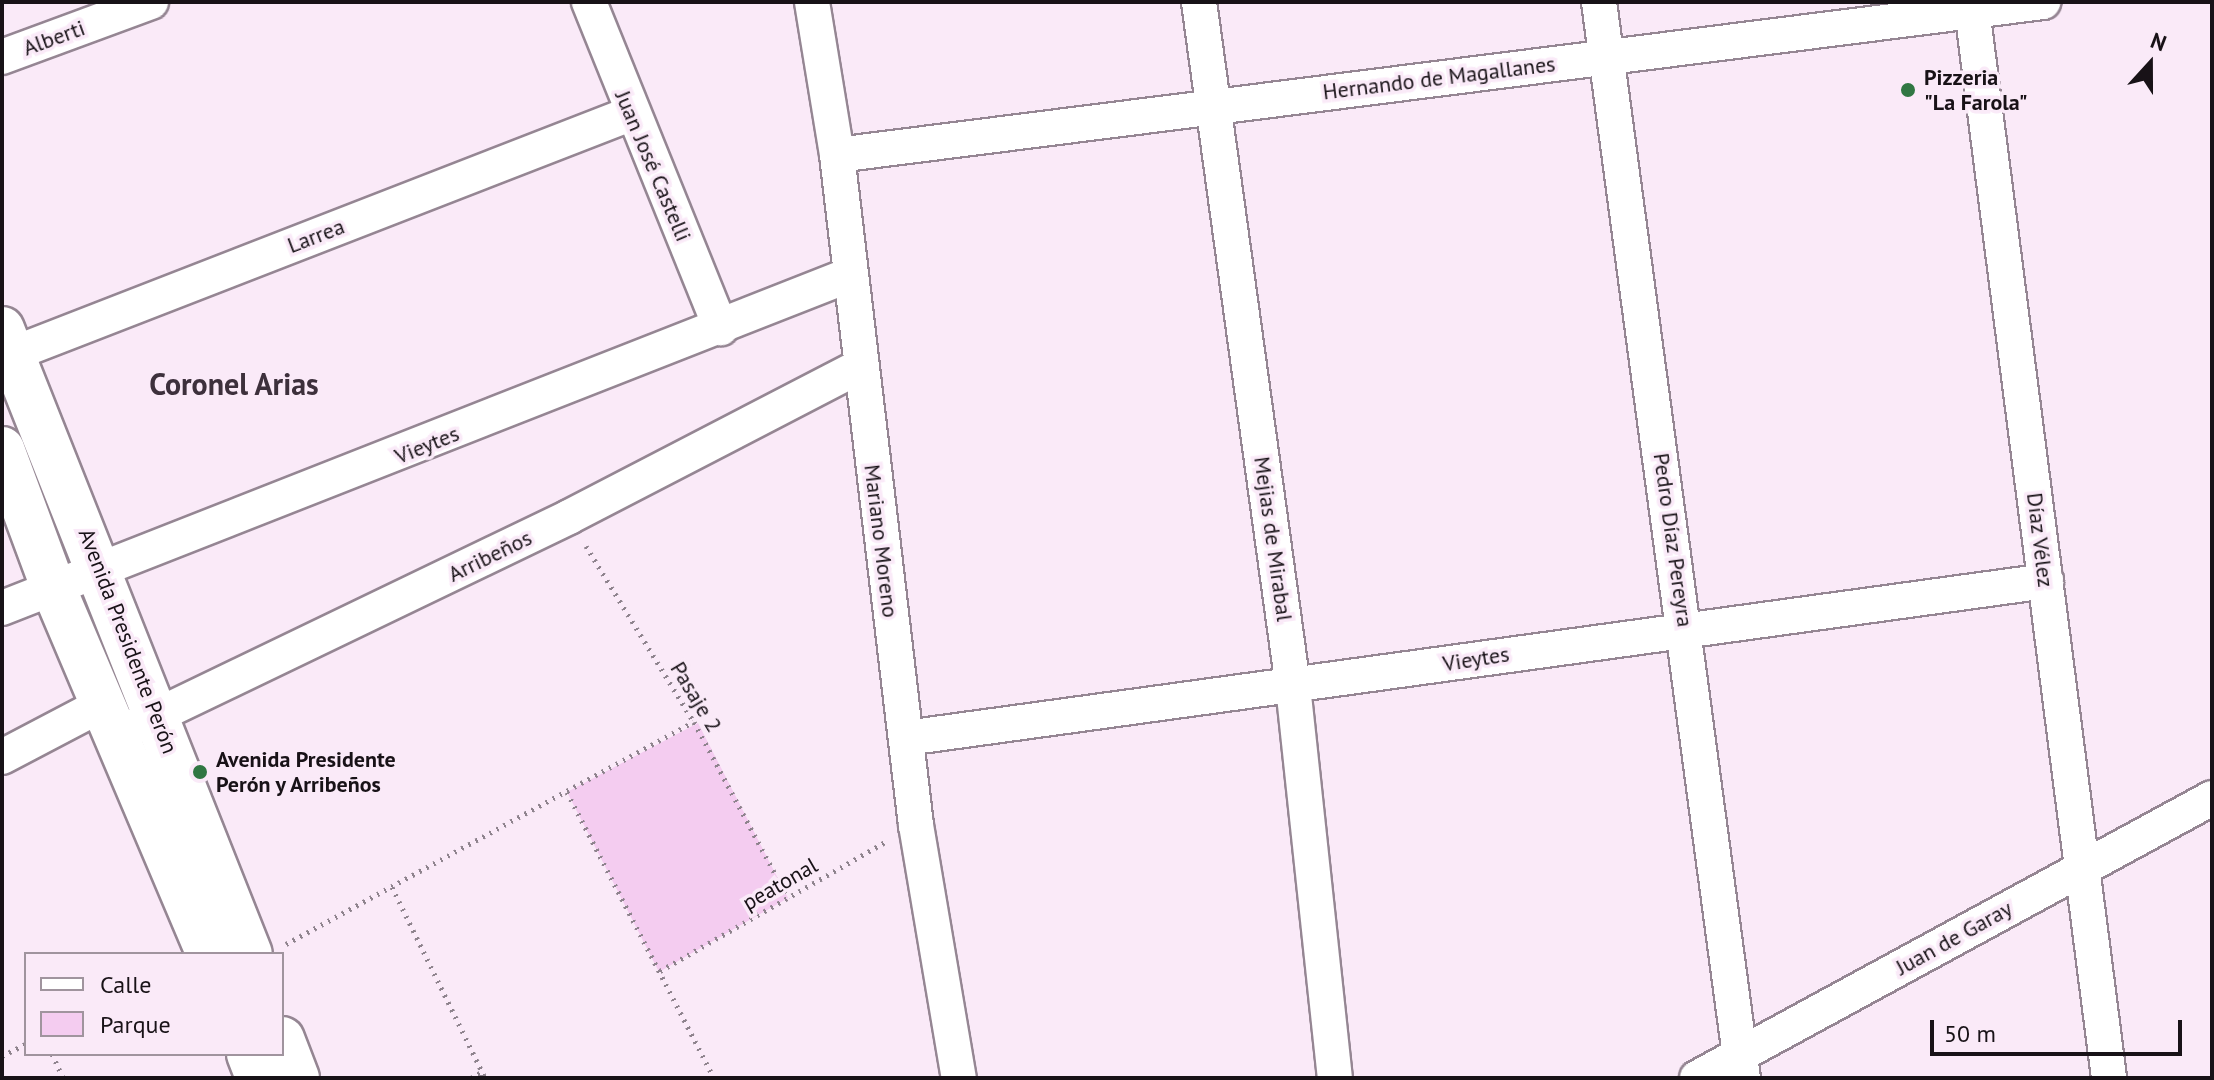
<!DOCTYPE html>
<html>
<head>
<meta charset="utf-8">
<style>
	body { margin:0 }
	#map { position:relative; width:2214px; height:1080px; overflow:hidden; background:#faeaf8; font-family:"PT Sans",sans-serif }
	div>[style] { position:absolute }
	.green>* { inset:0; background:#f4ccf0 }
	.path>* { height:5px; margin-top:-2.5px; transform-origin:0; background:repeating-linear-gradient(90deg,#8e838d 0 2px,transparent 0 8px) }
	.roads { filter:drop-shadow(2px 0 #958693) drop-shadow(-2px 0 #958693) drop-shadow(0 2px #958693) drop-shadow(0 -2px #958693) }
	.street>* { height:34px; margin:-17px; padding:0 17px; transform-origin:17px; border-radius:17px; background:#fff }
	.secondary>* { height:44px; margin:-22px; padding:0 22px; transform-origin:22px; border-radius:22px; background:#fff }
	.dots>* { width:22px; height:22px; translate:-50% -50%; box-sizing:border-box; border:4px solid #faeaf8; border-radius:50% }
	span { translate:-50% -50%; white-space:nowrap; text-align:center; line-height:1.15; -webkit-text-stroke:7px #faeaf8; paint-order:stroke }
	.street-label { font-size:22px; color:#181217 }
	.poi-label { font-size:22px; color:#181217; font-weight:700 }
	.left { translate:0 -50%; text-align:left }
	.district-label { font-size:30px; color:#3d303c; font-weight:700 }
	.frame { position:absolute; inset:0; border:4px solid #181217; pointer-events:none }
	.legend { position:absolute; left:24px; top:952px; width:260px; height:104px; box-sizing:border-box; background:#faeaf8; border:2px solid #a0949e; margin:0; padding:10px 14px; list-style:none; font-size:24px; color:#181217 }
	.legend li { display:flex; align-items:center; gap:16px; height:40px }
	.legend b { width:40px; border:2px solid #a0949e }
	.north { position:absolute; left:2110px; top:24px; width:80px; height:80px; -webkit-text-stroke:6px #faeaf8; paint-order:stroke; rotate:21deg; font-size:22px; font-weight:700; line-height:32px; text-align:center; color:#181217 }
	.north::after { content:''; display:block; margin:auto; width:28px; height:36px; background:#181217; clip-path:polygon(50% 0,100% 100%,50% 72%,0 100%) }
	.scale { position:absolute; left:1930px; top:1020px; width:252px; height:36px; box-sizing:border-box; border:4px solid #181217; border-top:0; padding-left:10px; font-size:24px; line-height:28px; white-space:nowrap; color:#181217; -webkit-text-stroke:6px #faeaf8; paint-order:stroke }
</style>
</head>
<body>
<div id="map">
	<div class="green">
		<i style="clip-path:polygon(698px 723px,788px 898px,659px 972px,567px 792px)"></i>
	</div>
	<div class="path">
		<i style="left:586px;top:546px;width:206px;rotate:58.5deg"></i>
		<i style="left:694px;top:722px;width:200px;rotate:61.9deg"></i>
		<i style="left:567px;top:792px;width:322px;rotate:62.8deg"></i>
		<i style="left:392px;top:887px;width:212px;rotate:64deg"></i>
		<i style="left:286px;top:944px;width:464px;rotate:-28.6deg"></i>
		<i style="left:660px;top:971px;width:262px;rotate:-29.8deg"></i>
		<i style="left:52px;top:1054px;width:26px;rotate:65deg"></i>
		<i style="left:2px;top:1056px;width:27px;rotate:-27deg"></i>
		<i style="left:471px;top:1078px;width:13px;rotate:-29deg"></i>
	</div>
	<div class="roads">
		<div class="street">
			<i style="left:589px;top:2px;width:352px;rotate:68deg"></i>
			<i style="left:812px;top:2px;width:155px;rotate:80.7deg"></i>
			<i style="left:837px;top:155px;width:675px;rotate:83.28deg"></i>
			<i style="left:916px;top:825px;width:257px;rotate:80.4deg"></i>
			<i style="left:1199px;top:2px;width:690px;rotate:82.18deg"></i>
			<i style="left:1293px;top:686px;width:394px;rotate:83.9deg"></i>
			<i style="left:1599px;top:2px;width:1086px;rotate:82.38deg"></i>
			<i style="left:1971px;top:2px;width:1085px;rotate:82.69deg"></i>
			<i style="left:2px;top:57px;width:159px;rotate:-20.3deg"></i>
			<i style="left:837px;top:155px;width:1216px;rotate:-7.23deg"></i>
			<i style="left:2px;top:358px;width:674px;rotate:-21.23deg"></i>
			<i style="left:2px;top:608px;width:910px;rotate:-21.46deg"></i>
			<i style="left:135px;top:726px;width:482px;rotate:-25.7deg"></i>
			<i style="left:569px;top:517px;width:326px;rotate:-27.4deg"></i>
			<i style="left:906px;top:738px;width:1151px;rotate:-7.84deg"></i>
			<i style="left:2px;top:757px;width:114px;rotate:-27.7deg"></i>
			<i style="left:1697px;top:1078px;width:586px;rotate:-28.53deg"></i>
		</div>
		<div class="secondary">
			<i style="left:2px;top:329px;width:672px;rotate:68.36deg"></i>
			<i style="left:2px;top:449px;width:147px;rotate:69.7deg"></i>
			<i style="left:53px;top:587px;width:399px;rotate:67deg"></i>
			<i style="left:282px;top:1039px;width:42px;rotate:69deg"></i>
			<i style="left:249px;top:1054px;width:26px;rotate:69deg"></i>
		</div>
	</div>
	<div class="dots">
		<i style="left:1908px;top:90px;background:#307743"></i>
		<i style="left:200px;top:772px;background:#307743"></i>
	</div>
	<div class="street-label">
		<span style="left:54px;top:38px;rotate:-20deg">Alberti</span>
		<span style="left:1439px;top:78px;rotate:-7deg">Hernando de Magallanes</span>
		<span style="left:653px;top:166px;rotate:67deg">Juan José Castelli</span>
		<span style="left:316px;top:236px;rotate:-21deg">Larrea</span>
		<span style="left:427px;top:445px;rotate:-22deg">Vieytes</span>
		<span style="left:1273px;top:539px;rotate:82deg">Mejias de Mirabal</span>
		<span style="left:1673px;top:540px;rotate:82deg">Pedro Díaz Pereyra</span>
		<span style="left:2040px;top:540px;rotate:83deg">Díaz Vélez</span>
		<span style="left:881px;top:541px;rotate:83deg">Mariano Moreno</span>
		<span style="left:490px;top:556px;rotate:-26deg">Arribeños</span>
		<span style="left:128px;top:641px;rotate:69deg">Avenida Presidente Perón</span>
		<span style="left:1476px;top:659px;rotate:-9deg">Vieytes</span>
		<span style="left:696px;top:697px;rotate:59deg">Pasaje 2</span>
		<span style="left:780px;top:884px;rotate:-30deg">peatonal</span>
		<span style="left:1954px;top:938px;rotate:-29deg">Juan de Garay</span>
	</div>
	<div class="poi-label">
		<span class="left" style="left:1924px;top:90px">Pizzeria<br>"La Farola"</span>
		<span class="left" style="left:216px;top:772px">Avenida Presidente<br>Perón y Arribeños</span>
	</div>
	<div class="district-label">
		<span style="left:234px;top:384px">Coronel Arias</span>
	</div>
	<div class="frame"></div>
	<ul class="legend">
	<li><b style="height:10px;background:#fff"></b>Calle</li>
	<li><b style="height:22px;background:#f4ccf0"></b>Parque</li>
	</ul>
	<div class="north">N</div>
	<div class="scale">50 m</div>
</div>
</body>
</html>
